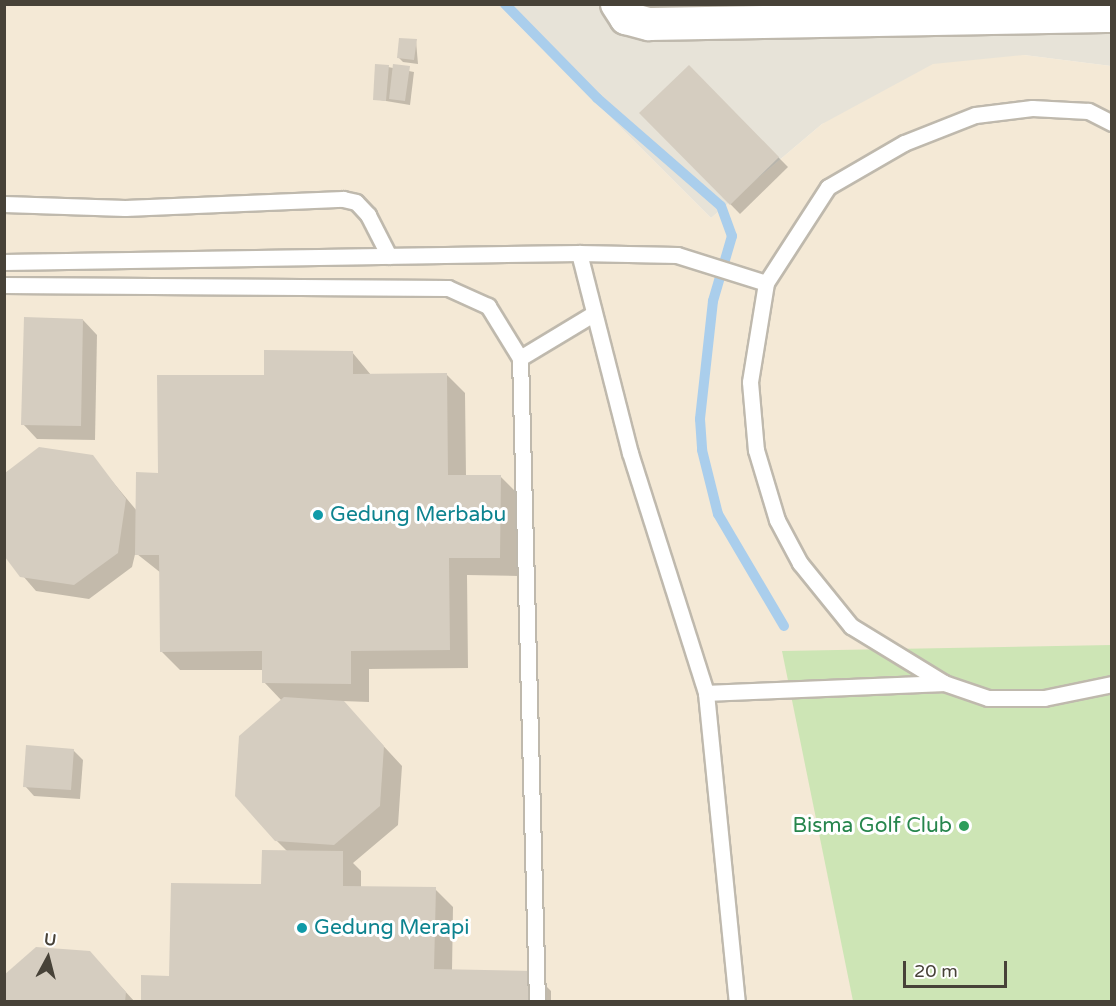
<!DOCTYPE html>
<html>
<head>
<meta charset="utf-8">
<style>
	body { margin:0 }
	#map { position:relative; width:1116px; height:1006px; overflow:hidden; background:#f4f1ea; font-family:"Varela Round",sans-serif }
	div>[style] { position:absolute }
	.residential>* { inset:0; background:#e7e3d8 }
	.commercial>* { inset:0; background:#f4e9d6 }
	.green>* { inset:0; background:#cde5b5 }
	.shadow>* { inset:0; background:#0003 }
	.stream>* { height:10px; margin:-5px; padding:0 5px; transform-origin:5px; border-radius:5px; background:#aaceec }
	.building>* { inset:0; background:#d5cdc0 }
	.roads { filter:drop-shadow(2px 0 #bfb9ad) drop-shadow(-2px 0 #bfb9ad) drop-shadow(0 2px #bfb9ad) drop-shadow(0 -2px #bfb9ad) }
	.service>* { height:15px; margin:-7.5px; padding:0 7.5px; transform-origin:7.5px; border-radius:7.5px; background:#fff }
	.minor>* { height:32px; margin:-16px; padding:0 16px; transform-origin:16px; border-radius:16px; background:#fff }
	.dots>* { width:16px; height:16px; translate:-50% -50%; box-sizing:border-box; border:3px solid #fff; border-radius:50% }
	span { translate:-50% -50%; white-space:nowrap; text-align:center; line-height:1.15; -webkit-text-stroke:6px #fff; paint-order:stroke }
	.culture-label { font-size:21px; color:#0d838f }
	.left { translate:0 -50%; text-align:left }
	.leisure-label { font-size:21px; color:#27864d }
	.right { translate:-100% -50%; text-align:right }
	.frame { position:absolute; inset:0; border:6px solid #474238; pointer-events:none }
	.north { position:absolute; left:18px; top:928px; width:60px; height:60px; -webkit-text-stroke:4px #fff; paint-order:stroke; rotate:7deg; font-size:16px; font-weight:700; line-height:24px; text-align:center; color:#474238 }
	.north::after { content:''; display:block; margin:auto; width:21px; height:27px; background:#474238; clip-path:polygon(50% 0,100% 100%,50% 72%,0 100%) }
	.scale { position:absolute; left:903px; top:961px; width:104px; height:27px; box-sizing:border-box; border:3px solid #474238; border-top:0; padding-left:8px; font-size:18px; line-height:21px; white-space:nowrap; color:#474238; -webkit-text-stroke:4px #fff; paint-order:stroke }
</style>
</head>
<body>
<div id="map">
	<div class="residential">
		<i style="clip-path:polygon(498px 5px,1111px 5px,1111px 66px,1024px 55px,822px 124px,711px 218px)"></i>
	</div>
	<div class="commercial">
		<i style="clip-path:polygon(5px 5px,498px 5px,711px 218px,822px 124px,933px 64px,1024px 55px,1111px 66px,1111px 1001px,5px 1002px)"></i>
	</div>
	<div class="green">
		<i style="clip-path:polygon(1111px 645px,1111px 1001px,853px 1001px,782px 651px)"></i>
	</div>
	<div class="shadow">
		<i style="clip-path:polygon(416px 41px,418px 64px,403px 62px,398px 57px)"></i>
		<i style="clip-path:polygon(388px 67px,414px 72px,410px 105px,374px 99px)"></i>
		<i style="clip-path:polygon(689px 67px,788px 167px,740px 214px,641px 113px)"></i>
		<i style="clip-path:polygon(83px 320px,97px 335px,95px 440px,37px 439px,23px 424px)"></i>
		<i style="clip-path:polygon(352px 352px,371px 375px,447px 375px,465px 393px,466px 476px,500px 476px,519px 495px,518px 576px,467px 575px,468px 668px,369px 669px,369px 702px,342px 701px,402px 766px,398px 825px,353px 863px,361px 871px,361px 888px,435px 889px,453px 907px,452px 971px,533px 973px,551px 991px,551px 1002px,142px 1002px,262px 886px,288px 852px,276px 840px,282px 701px,264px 682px,264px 670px,180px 670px,162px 652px,161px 573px,137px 554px,137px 546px,132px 567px,89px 599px,36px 591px,4px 554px,4px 474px,40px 449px,92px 457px,137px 511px,160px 474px,265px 376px)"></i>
		<i style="clip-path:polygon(73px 750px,83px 760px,80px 799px,34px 796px,25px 786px)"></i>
		<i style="clip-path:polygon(89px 952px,135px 1002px,4px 1002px)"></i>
	</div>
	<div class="stream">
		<i style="left:505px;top:4px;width:132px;rotate:45.6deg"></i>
		<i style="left:597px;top:98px;width:164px;rotate:41.1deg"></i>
		<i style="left:721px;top:206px;width:32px;rotate:70deg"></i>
		<i style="left:732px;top:236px;width:68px;rotate:106.3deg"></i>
		<i style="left:713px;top:301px;width:119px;rotate:96.3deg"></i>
		<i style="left:700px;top:419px;width:31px;rotate:86deg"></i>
		<i style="left:702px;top:450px;width:66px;rotate:76deg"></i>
		<i style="left:718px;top:514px;width:130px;rotate:59.5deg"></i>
	</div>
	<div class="building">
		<i style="clip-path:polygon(399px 38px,417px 39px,414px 60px,397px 58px)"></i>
		<i style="clip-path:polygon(375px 64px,389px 65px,386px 101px,373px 100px)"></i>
		<i style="clip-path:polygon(393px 64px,410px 66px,405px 101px,389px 99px)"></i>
		<i style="clip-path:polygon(689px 65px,779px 157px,730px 205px,639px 113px)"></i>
		<i style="clip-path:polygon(24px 317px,83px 319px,81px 426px,21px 425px)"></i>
		<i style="clip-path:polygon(264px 350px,353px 351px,353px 374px,447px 373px,448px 475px,501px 475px,500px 558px,449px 558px,450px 650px,351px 651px,351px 684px,262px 683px,262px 651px,160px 652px,159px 555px,135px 555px,136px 472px,158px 473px,157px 375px,264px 375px)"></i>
		<i style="clip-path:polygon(39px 447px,93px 455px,126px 499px,118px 553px,74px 585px,20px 577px,5px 557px,5px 473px)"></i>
		<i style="clip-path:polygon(284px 697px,344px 701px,384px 746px,380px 806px,334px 845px,275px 841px,235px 796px,239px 736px)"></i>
		<i style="clip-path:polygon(26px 745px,74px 749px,71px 790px,23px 787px)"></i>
		<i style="clip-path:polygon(262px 850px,343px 851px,343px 886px,436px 887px,434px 969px,533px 971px,533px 1002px,141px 1002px,141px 975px,169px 976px,171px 883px,261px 884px)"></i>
		<i style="clip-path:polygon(36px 947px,90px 951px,126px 992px,125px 1002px,4px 1002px,4px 975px)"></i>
	</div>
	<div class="roads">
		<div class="service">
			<i style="left:1112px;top:123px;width:27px;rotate:-153deg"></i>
			<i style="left:1088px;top:111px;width:56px;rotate:-176.9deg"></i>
			<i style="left:1032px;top:108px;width:57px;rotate:173deg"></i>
			<i style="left:975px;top:115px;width:76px;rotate:158.5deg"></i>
			<i style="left:904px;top:143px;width:88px;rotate:149.9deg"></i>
			<i style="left:828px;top:187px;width:114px;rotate:122.9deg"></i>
			<i style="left:766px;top:283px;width:100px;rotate:99.2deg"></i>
			<i style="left:750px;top:382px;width:68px;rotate:85deg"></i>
			<i style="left:756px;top:450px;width:73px;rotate:73.3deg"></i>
			<i style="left:777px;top:520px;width:49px;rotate:61.9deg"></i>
			<i style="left:800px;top:563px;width:81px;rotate:51deg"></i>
			<i style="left:851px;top:626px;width:109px;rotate:31.5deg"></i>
			<i style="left:944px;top:683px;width:46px;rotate:18.8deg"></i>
			<i style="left:988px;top:698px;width:56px"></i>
			<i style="left:1044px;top:698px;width:69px;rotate:-11.6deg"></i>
			<i style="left:4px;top:204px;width:121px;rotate:1.9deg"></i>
			<i style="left:125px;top:208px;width:218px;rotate:-2.4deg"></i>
			<i style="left:343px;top:199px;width:13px;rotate:13deg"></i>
			<i style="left:356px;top:202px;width:18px;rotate:47deg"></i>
			<i style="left:368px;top:215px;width:46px;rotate:62.9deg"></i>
			<i style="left:579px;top:253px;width:98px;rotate:1.2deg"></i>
			<i style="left:677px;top:255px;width:93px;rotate:17.5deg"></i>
			<i style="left:4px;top:262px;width:575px;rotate:-0.9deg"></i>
			<i style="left:579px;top:253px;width:206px;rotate:75.7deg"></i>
			<i style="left:630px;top:453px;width:252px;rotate:72.4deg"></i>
			<i style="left:706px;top:693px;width:311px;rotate:84.3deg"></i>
			<i style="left:4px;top:285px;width:444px;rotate:0.4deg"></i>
			<i style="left:448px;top:288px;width:44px;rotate:24.2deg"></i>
			<i style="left:488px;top:306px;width:61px;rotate:58.4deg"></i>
			<i style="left:706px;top:693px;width:238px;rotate:-2.4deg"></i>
			<i style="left:537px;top:1002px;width:644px;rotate:-91.51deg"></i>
			<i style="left:520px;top:358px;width:85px;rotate:-31.1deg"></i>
		</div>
		<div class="minor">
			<i style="left:617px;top:4px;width:17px;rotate:57deg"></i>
			<i style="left:626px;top:18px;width:24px;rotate:15deg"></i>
			<i style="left:649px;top:24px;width:463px;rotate:-1deg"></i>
		</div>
	</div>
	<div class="dots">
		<i style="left:318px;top:515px;background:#0f9aa8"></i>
		<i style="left:964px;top:826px;background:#2e9e5b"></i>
		<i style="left:302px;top:928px;background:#0f9aa8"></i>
	</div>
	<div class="culture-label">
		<span class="left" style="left:330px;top:515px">Gedung Merbabu</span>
		<span class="left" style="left:314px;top:928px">Gedung Merapi</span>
	</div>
	<div class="leisure-label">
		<span class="right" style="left:952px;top:826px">Bisma Golf Club</span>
	</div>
	<div class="frame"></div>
	<div class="north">U</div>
	<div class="scale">20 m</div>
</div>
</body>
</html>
